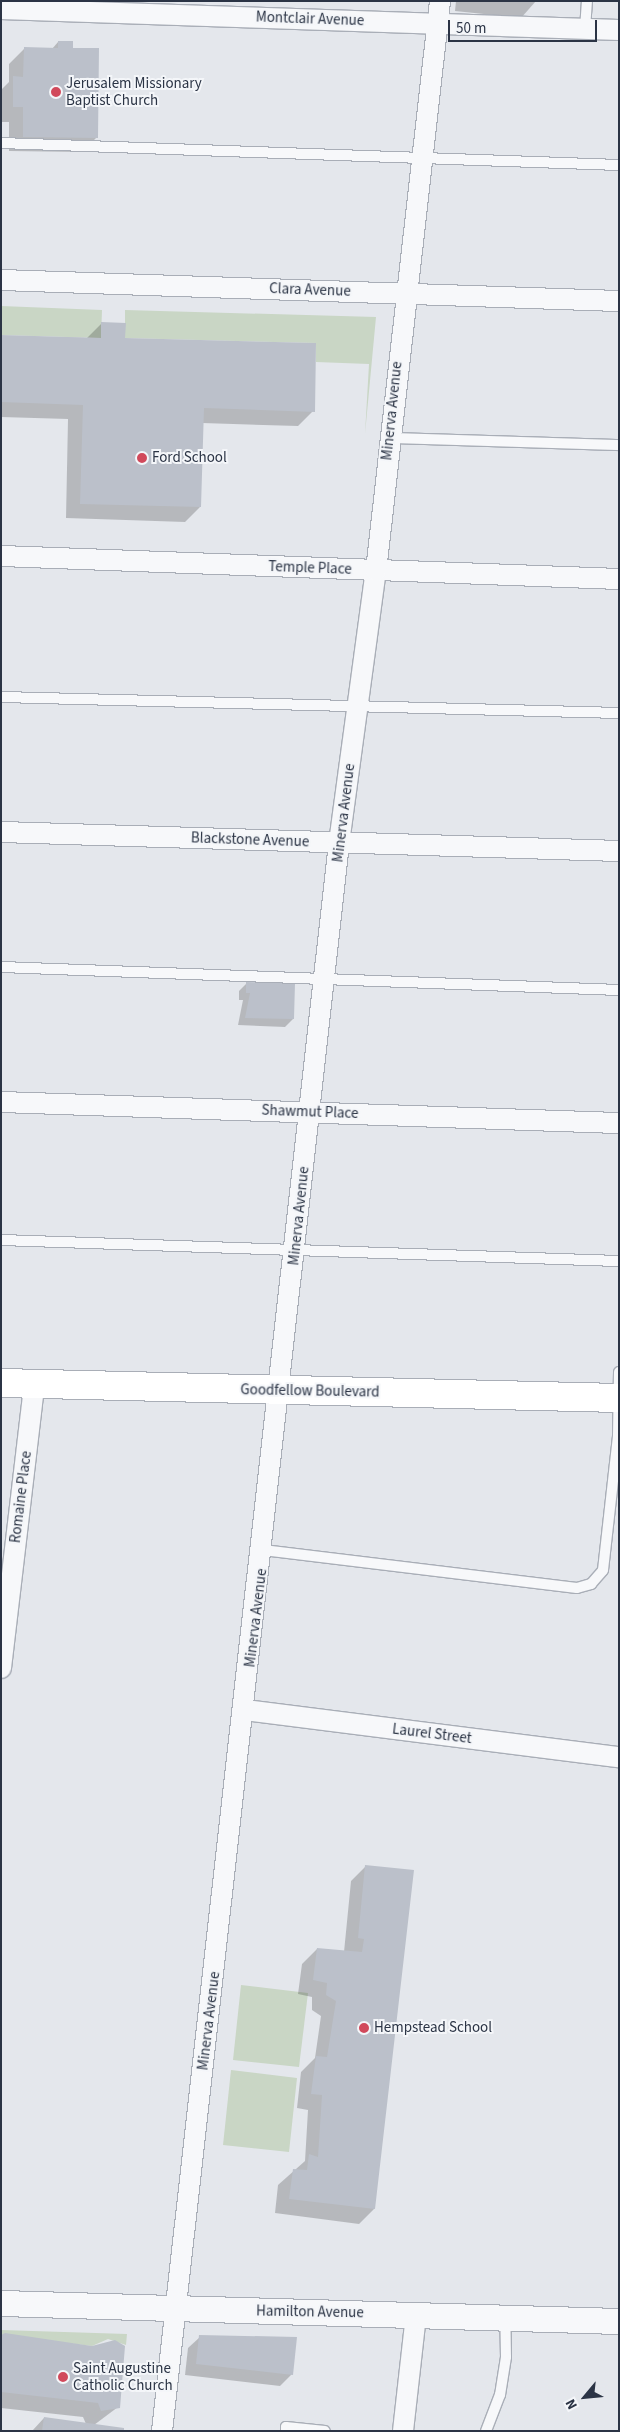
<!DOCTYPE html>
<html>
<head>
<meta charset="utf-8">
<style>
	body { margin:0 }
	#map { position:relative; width:620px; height:2432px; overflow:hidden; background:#e4e7ec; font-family:"Source Sans 3",sans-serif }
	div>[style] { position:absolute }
	.green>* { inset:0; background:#c9d6c5 }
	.shadow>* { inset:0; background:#0003 }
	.building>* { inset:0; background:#bbc0ca }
	.roads { filter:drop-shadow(1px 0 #a9aeb7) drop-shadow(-1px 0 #a9aeb7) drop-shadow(0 1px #a9aeb7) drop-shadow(0 -1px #a9aeb7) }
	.service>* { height:10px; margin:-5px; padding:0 5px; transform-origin:5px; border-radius:5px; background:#f7f8fa }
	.minor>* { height:20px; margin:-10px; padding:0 10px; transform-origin:10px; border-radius:10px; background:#f7f8fa }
	.tertiary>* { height:25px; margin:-12.5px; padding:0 12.5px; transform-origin:12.5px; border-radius:12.5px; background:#f7f8fa }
	.secondary>* { height:28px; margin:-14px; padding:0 14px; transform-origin:14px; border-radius:14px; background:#fff }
	.dots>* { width:14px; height:14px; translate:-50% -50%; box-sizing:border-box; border:2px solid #f4f6f9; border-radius:50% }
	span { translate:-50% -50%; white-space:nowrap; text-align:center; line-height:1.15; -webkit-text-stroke:4px #f4f6f9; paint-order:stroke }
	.street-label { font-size:15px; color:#2b3445 }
	.poi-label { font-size:15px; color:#2b3445 }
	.left { translate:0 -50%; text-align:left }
	.frame { position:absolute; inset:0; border:2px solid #2b3445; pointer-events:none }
	.north { position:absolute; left:560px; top:2372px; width:50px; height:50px; -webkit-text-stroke:4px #f4f6f9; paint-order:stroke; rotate:242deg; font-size:14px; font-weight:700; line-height:20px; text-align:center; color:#2b3445 }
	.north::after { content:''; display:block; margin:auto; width:18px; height:22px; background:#2b3445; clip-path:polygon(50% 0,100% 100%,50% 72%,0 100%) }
	.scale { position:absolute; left:448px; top:20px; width:149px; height:22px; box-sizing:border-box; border:2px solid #2b3445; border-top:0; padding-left:6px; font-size:15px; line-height:18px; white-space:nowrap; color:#2b3445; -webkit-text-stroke:4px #f4f6f9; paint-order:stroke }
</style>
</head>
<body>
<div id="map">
	<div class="green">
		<i style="clip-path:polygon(1px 306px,102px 310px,101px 338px,1px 335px)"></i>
		<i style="clip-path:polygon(125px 310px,376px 317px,365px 434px,369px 364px,316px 362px,316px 343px,125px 338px)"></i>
		<i style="clip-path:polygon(241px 1985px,308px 1993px,299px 2067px,233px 2060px)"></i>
		<i style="clip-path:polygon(231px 2070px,297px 2078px,289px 2152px,223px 2145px)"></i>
		<i style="clip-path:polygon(1px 2330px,127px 2334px,126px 2345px,108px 2339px,92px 2346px,1px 2335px)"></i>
	</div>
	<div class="shadow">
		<i style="clip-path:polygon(456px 1px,536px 1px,521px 18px,455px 11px)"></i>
		<i style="clip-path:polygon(58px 42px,71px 49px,97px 137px,82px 152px,9px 151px,9px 122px,1px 122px,1px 90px,9px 82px,9px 64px,24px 49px,52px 49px)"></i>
		<i style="clip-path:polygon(102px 323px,124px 339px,313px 411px,298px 426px,202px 423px,200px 507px,185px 522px,66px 518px,68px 419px,1px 417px,1px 336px,87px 338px)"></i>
		<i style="clip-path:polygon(247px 983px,293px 1019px,285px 1027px,238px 1025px,243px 1000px,239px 1000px,239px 991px)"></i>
		<i style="clip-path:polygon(366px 1866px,374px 2209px,359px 2224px,275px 2213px,278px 2185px,305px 2161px,308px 2110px,297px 2108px,301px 2072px,315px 2058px,321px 2016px,312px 2010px,312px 1997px,298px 1994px,302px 1964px,317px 1949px,344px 1952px,351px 1881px)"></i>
		<i style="clip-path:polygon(1px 2336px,118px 2407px,94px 2425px,123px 2431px,32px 2431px,44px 2418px,86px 2424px,83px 2417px,1px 2408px)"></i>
		<i style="clip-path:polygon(200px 2337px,292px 2374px,280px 2386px,185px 2375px,188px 2348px)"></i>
	</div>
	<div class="building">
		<i style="clip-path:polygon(58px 41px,73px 41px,73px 48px,99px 48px,98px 138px,23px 137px,23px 107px,13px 107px,13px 76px,23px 77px,24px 47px,58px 48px)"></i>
		<i style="clip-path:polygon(101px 322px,126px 323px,125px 338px,316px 343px,315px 412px,204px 408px,201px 507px,80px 504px,83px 405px,1px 402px,1px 335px,101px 338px)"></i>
		<i style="clip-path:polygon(246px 982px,295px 983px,294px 1019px,245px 1018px,250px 993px,246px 993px)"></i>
		<i style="clip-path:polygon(365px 1865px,414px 1870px,375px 2209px,289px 2199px,293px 2169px,307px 2170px,309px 2154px,318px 2157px,322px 2095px,311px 2094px,316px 2056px,327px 2057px,336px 2001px,326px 1995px,327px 1983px,313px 1980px,317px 1948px,362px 1952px,364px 1939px,358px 1938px)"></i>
		<i style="clip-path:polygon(5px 2333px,92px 2346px,115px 2340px,125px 2346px,120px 2408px,101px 2411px,98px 2403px,1px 2392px,1px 2335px)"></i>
		<i style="clip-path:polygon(199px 2335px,297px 2337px,293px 2375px,196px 2364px)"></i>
		<i style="clip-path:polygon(44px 2417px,124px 2428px,124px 2431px,42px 2431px)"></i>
	</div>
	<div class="roads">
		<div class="service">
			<i style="left:585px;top:29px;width:28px;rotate:-86deg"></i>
			<i style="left:1px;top:143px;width:618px;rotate:2.04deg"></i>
			<i style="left:390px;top:438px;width:229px;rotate:1.8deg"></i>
			<i style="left:1px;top:697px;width:618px;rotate:1.48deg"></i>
			<i style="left:1px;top:967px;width:618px;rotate:2.13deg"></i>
			<i style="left:1px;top:1240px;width:618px;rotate:1.95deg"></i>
			<i style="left:263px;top:1550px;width:316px;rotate:6.9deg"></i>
			<i style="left:577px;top:1588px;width:15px;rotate:-16deg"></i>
			<i style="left:591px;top:1584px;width:18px;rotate:-49deg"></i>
			<i style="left:603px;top:1570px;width:135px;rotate:-83.6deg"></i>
			<i style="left:618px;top:1436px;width:64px;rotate:-89.1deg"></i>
			<i style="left:286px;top:2431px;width:4px;rotate:-90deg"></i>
			<i style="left:286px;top:2427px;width:39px;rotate:6deg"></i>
			<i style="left:486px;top:2431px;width:39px;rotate:-69deg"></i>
			<i style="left:500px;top:2395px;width:38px;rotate:-81deg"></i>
			<i style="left:506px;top:2357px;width:39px;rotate:-91deg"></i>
		</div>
		<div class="minor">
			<i style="left:1px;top:9px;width:618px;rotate:1.95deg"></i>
			<i style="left:1px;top:280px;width:618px;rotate:1.95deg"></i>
			<i style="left:1px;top:556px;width:618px;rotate:2.13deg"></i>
			<i style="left:1px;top:832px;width:618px;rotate:1.76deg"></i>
			<i style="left:1px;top:1102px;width:618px;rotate:1.95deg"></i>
			<i style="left:1px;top:1668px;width:285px;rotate:-83.3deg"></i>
			<i style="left:245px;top:1710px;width:377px;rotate:7.2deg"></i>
			<i style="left:162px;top:2431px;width:1598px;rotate:-83.64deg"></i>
			<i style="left:339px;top:843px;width:275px;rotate:-82.3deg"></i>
			<i style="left:376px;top:571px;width:574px;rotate:-83.59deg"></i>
			<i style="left:403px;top:2431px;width:117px;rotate:-83.6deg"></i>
		</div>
		<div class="tertiary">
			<i style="left:1px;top:2303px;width:618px;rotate:1.67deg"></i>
		</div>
		<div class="secondary">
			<i style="left:1px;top:1383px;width:618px;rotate:1.39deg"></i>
		</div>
	</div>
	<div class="dots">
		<i style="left:56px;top:92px;background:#d1495b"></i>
		<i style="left:142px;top:458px;background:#d1495b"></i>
		<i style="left:364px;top:2028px;background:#d1495b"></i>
		<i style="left:63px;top:2377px;background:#d1495b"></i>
	</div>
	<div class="street-label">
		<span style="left:310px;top:19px;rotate:2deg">Montclair Avenue</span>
		<span style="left:310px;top:290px;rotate:2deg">Clara Avenue</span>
		<span style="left:392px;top:411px;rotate:-84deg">Minerva Avenue</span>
		<span style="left:310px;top:568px;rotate:2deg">Temple Place</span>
		<span style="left:344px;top:813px;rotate:-83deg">Minerva Avenue</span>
		<span style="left:250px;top:840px;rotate:2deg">Blackstone Avenue</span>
		<span style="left:310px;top:1112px;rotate:2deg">Shawmut Place</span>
		<span style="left:299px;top:1216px;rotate:-84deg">Minerva Avenue</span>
		<span style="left:310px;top:1391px;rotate:1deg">Goodfellow Boulevard</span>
		<span style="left:21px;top:1497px;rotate:-83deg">Romaine Place</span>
		<span style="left:256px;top:1618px;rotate:-83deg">Minerva Avenue</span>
		<span style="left:432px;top:1734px;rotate:7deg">Laurel Street</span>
		<span style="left:209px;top:2021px;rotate:-83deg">Minerva Avenue</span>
		<span style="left:310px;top:2312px;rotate:1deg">Hamilton Avenue</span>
	</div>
	<div class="poi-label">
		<span class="left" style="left:66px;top:92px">Jerusalem Missionary<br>Baptist Church</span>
		<span class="left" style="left:152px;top:458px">Ford School</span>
		<span class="left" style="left:374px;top:2028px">Hempstead School</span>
		<span class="left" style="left:73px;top:2377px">Saint Augustine<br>Catholic Church</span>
	</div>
	<div class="frame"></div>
	<div class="north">N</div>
	<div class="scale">50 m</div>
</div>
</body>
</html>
